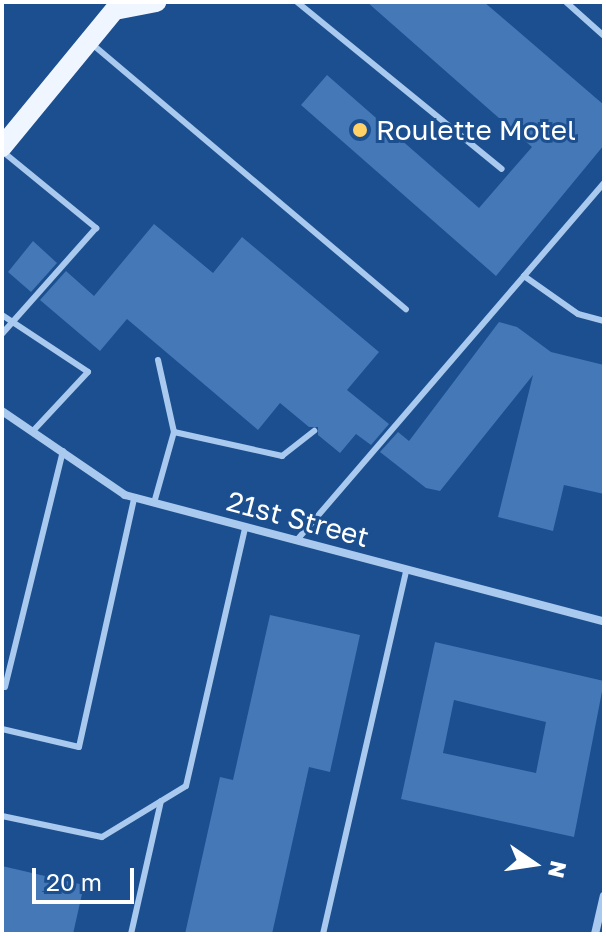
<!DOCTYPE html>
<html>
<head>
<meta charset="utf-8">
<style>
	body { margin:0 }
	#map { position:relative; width:606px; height:936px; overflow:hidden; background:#1b4f8f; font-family:"Golos Text",sans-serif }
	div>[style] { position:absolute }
	.building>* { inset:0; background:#4478b7 }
	.lane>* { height:6px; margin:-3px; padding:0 3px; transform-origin:3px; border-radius:3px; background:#a9c9ee }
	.street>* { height:8px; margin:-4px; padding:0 4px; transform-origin:4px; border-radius:4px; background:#a9c9ee }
	.primary>* { height:20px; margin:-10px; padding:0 10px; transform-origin:10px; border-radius:10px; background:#f0f6ff }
	.dots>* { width:22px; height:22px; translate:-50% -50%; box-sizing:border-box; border:4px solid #1b4f8f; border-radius:50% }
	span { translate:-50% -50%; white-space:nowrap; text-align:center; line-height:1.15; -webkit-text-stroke:6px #1b4f8f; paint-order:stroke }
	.poi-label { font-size:28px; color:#fff }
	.left { translate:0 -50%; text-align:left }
	.street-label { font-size:28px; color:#fff }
	.frame { position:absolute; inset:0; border:4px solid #fff; pointer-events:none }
	.north { position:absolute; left:494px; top:824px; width:80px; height:80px; -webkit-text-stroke:6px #1b4f8f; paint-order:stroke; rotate:103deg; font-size:22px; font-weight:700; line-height:32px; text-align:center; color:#fff }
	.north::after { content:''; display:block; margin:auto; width:28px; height:36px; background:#fff; clip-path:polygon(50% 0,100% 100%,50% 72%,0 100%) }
	.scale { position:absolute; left:32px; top:868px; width:102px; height:36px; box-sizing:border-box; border:4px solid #fff; border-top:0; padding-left:10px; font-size:24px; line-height:28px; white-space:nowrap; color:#fff; -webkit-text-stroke:6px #1b4f8f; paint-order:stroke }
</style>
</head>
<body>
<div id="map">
	<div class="building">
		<i style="clip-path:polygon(367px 2px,484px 2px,604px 105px,604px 145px,496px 276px,301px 105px,327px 75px,479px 208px,532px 147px)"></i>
		<i style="clip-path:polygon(154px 224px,213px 273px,242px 237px,379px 352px,347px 390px,389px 424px,371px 445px,356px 434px,340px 453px,318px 435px,318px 427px,309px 427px,280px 403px,258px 430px,127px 319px,100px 351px,40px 300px,66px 271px,94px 296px)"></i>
		<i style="clip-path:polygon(33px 241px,57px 263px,31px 292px,8px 272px)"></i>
		<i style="clip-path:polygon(499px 322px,517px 327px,551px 352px,604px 365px,604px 494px,564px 485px,553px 531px,498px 517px,533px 375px,440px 491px,426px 488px,380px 452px,398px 432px,409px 441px)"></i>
		<i style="clip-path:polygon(270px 615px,360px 635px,330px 772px,309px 767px,272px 934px,185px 934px,220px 777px,233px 780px)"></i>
		<i style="clip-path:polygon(evenodd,435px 642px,604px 681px,574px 837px,401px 799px,435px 642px,454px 700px,546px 722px,536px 773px,443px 753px,454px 700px)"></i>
		<i style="clip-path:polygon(2px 866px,84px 885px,73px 934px,2px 934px)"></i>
	</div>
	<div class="lane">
		<i style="left:297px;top:2px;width:264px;rotate:39.2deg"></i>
		<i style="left:566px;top:2px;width:51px;rotate:41.8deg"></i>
		<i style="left:92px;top:44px;width:411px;rotate:40.2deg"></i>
		<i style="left:2px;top:151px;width:122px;rotate:39.3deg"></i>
		<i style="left:96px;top:228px;width:142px;rotate:131.6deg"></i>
		<i style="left:524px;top:276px;width:123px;rotate:-49.3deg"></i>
		<i style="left:2px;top:315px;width:103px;rotate:33.5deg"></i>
		<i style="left:88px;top:372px;width:81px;rotate:133deg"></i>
		<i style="left:158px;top:360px;width:74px;rotate:77.5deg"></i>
		<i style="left:154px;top:503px;width:74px;rotate:-74.3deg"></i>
		<i style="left:174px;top:432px;width:111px;rotate:12.5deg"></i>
		<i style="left:282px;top:456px;width:41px;rotate:-38deg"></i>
		<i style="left:297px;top:540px;width:348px;rotate:-49.3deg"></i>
		<i style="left:524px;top:276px;width:66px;rotate:35.1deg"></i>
		<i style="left:578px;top:314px;width:27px;rotate:15deg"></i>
		<i style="left:5px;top:687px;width:243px;rotate:-76.2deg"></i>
		<i style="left:2px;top:729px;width:79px;rotate:13.2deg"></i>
		<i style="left:79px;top:747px;width:255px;rotate:-77.5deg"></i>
		<i style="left:2px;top:816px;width:102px;rotate:11.9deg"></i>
		<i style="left:102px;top:837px;width:98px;rotate:-31.3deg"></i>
		<i style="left:186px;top:786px;width:265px;rotate:-77.1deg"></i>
		<i style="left:131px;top:934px;width:136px;rotate:-77.3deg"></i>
		<i style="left:323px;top:934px;width:372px;rotate:-77.1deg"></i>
	</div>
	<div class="street">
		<i style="left:2px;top:411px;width:149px;rotate:34.3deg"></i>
		<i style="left:125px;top:495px;width:496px;rotate:14.8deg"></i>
		<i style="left:595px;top:934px;width:39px;rotate:-77deg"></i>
	</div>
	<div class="primary">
		<i style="left:120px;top:9px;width:37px;rotate:-11deg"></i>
		<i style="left:2px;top:147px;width:188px;rotate:-50.6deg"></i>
	</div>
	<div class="dots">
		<i style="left:360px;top:130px;background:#ffd166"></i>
	</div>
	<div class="poi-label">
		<span class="left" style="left:376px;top:130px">Roulette Motel</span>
	</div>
	<div class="street-label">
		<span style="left:298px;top:519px;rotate:15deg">21st Street</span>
	</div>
	<div class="frame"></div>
	<div class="north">N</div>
	<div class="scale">20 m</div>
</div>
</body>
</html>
